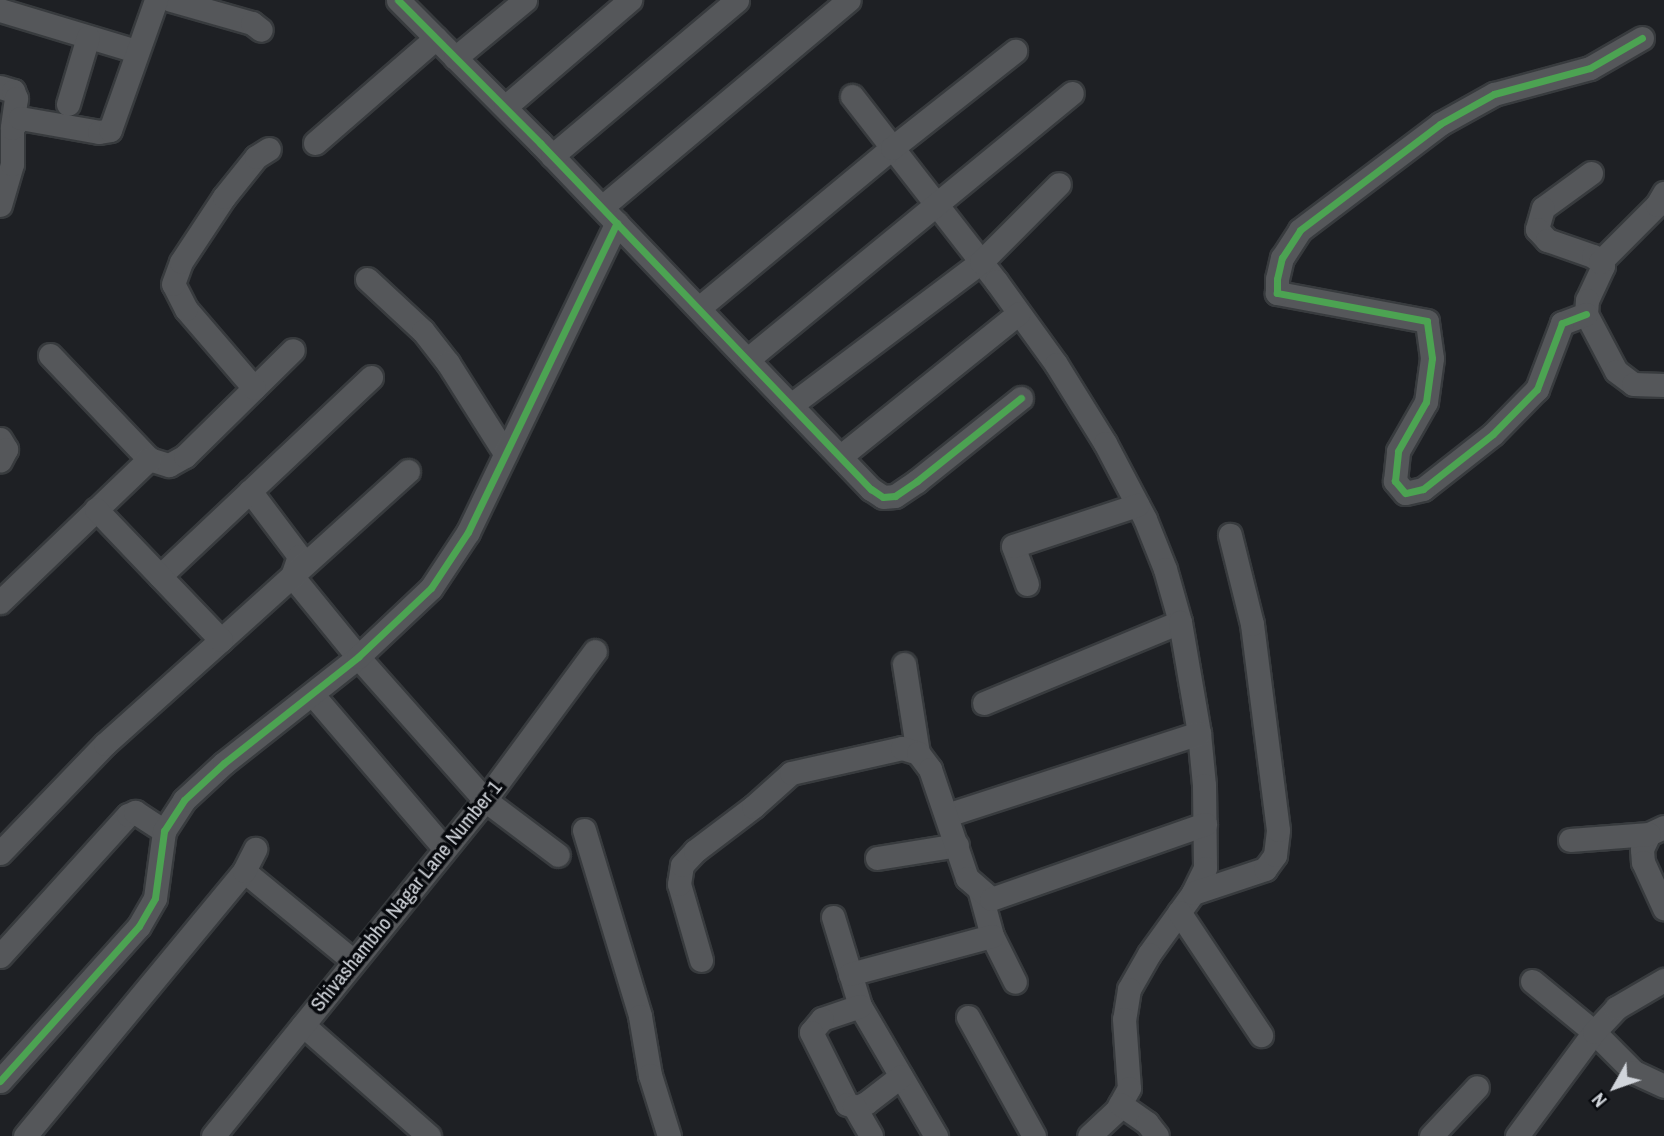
<!DOCTYPE html>
<html>
<head>
<meta charset="utf-8">
<style>
	body { margin:0 }
	#map { position:relative; width:1664px; height:1136px; overflow:hidden; background:#1e2024; font-family:"Archivo Narrow",sans-serif }
	div>[style] { position:absolute }
	.roads { filter:drop-shadow(2px 0 #383b3e) drop-shadow(-2px 0 #383b3e) drop-shadow(0 2px #383b3e) drop-shadow(0 -2px #383b3e) }
	.minor>* { height:23px; margin:-11.5px; padding:0 11.5px; transform-origin:11.5px; border-radius:11.5px; background:#55575a }
	.cycleway>* { height:7px; margin:-3.5px; padding:0 3.5px; transform-origin:3.5px; border-radius:3.5px; background:#4ca352 }
	span { translate:-50% -50%; white-space:nowrap; text-align:center; line-height:1.15; -webkit-text-stroke:7px #07090d; paint-order:stroke }
	.street-label { font-size:21px; color:#d1d5db }
	.north { position:absolute; left:1580px; top:1052px; width:70px; height:70px; -webkit-text-stroke:5px #07090d; paint-order:stroke; rotate:230deg; font-size:19px; font-weight:700; line-height:28px; text-align:center; color:#d1d5db }
	.north::after { content:''; display:block; margin:auto; width:24px; height:32px; background:#d1d5db; clip-path:polygon(50% 0,100% 100%,50% 72%,0 100%) }
</style>
</head>
<body>
<div id="map">
	<div class="roads">
		<div class="minor">
			<i style="left:171px;top:0;width:84px;rotate:15.9deg"></i>
			<i style="left:252px;top:23px;width:11px;rotate:38deg"></i>
			<i style="left:398px;top:0;width:202px;rotate:45.2deg"></i>
			<i style="left:540px;top:143px;width:479px;rotate:46.3deg"></i>
			<i style="left:871px;top:489px;width:14px;rotate:34deg"></i>
			<i style="left:883px;top:497px;width:12px;rotate:-5deg"></i>
			<i style="left:895px;top:496px;width:27px;rotate:-34deg"></i>
			<i style="left:917px;top:481px;width:133px;rotate:-38.6deg"></i>
			<i style="left:0;top:10px;width:142px;rotate:16.8deg"></i>
			<i style="left:455px;top:58px;width:91px;rotate:-39.6deg"></i>
			<i style="left:0;top:87px;width:14px;rotate:17deg"></i>
			<i style="left:13px;top:91px;width:8px;rotate:67deg"></i>
			<i style="left:16px;top:98px;width:30px;rotate:98deg"></i>
			<i style="left:852px;top:96px;width:234px;rotate:52.1deg"></i>
			<i style="left:996px;top:281px;width:102px;rotate:54.1deg"></i>
			<i style="left:1056px;top:364px;width:93px;rotate:58.2deg"></i>
			<i style="left:1105px;top:443px;width:86px;rotate:62.2deg"></i>
			<i style="left:1145px;top:519px;width:54px;rotate:68.2deg"></i>
			<i style="left:1165px;top:569px;width:55px;rotate:74.2deg"></i>
			<i style="left:68px;top:104px;width:70px;rotate:-73.4deg"></i>
			<i style="left:505px;top:107px;width:165px;rotate:-40.6deg"></i>
			<i style="left:315px;top:143px;width:160px;rotate:-41deg"></i>
			<i style="left:552px;top:156px;width:242px;rotate:-40.1deg"></i>
			<i style="left:1591px;top:173px;width:59px;rotate:143.9deg"></i>
			<i style="left:1543px;top:208px;width:22px;rotate:106deg"></i>
			<i style="left:1537px;top:229px;width:15px;rotate:48deg"></i>
			<i style="left:1547px;top:240px;width:49px;rotate:19.2deg"></i>
			<i style="left:1593px;top:256px;width:9px;rotate:41deg"></i>
			<i style="left:1600px;top:262px;width:5px;rotate:53deg"></i>
			<i style="left:1603px;top:266px;width:38px;rotate:115deg"></i>
			<i style="left:1587px;top:300px;width:14px;rotate:94deg"></i>
			<i style="left:1586px;top:314px;width:64px;rotate:62.2deg"></i>
			<i style="left:1616px;top:371px;width:21px;rotate:37deg"></i>
			<i style="left:1633px;top:384px;width:31px;rotate:2deg"></i>
			<i style="left:0;top:205px;width:43px;rotate:-73.7deg"></i>
			<i style="left:12px;top:164px;width:36px;rotate:-90deg"></i>
			<i style="left:12px;top:128px;width:13px;rotate:-51deg"></i>
			<i style="left:20px;top:118px;width:80px;rotate:10deg"></i>
			<i style="left:99px;top:132px;width:11px;rotate:-10deg"></i>
			<i style="left:110px;top:130px;width:138px;rotate:-70.5deg"></i>
			<i style="left:602px;top:207px;width:322px;rotate:-40deg"></i>
			<i style="left:1600px;top:262px;width:81px;rotate:-45deg"></i>
			<i style="left:1657px;top:205px;width:14px;rotate:-60deg"></i>
			<i style="left:367px;top:279px;width:76px;rotate:42.9deg"></i>
			<i style="left:423px;top:331px;width:41px;rotate:52deg"></i>
			<i style="left:448px;top:363px;width:107px;rotate:57.7deg"></i>
			<i style="left:699px;top:308px;width:251px;rotate:-39.7deg"></i>
			<i style="left:892px;top:148px;width:157px;rotate:-38.3deg"></i>
			<i style="left:1586px;top:314px;width:26px;rotate:159deg"></i>
			<i style="left:1562px;top:323px;width:71px;rotate:110.7deg"></i>
			<i style="left:1537px;top:389px;width:63px;rotate:134.4deg"></i>
			<i style="left:1493px;top:434px;width:89px;rotate:141.8deg"></i>
			<i style="left:1423px;top:489px;width:18px;rotate:167deg"></i>
			<i style="left:1405px;top:493px;width:16px;rotate:-130deg"></i>
			<i style="left:1395px;top:481px;width:30px;rotate:-84deg"></i>
			<i style="left:1398px;top:451px;width:56px;rotate:-60.3deg"></i>
			<i style="left:1426px;top:402px;width:44px;rotate:-82.2deg"></i>
			<i style="left:1432px;top:358px;width:37px;rotate:-98deg"></i>
			<i style="left:1427px;top:321px;width:153px;rotate:-169.4deg"></i>
			<i style="left:1277px;top:293px;width:14px;rotate:-90deg"></i>
			<i style="left:1277px;top:279px;width:22px;rotate:-77deg"></i>
			<i style="left:1282px;top:258px;width:33px;rotate:-57deg"></i>
			<i style="left:1300px;top:230px;width:176px;rotate:-37.1deg"></i>
			<i style="left:1440px;top:124px;width:62px;rotate:-29.1deg"></i>
			<i style="left:1494px;top:94px;width:99px;rotate:-15.2deg"></i>
			<i style="left:1590px;top:68px;width:60px;rotate:-30deg"></i>
			<i style="left:50px;top:355px;width:144px;rotate:46.4deg"></i>
			<i style="left:149px;top:459px;width:21px;rotate:17deg"></i>
			<i style="left:169px;top:465px;width:18px;rotate:-29deg"></i>
			<i style="left:185px;top:456px;width:151px;rotate:-44.5deg"></i>
			<i style="left:748px;top:359px;width:419px;rotate:-39.4deg"></i>
			<i style="left:254px;top:388px;width:104px;rotate:-130.7deg"></i>
			<i style="left:186px;top:309px;width:28px;rotate:-117deg"></i>
			<i style="left:173px;top:284px;width:23px;rotate:-70deg"></i>
			<i style="left:181px;top:262px;width:78px;rotate:-56.5deg"></i>
			<i style="left:224px;top:197px;width:51px;rotate:-51.3deg"></i>
			<i style="left:256px;top:157px;width:15px;rotate:-32deg"></i>
			<i style="left:791px;top:405px;width:238px;rotate:-37deg"></i>
			<i style="left:981px;top:262px;width:110px;rotate:-45deg"></i>
			<i style="left:0;top:439px;width:12px;rotate:59deg"></i>
			<i style="left:6px;top:449px;width:13px;rotate:117deg"></i>
			<i style="left:841px;top:456px;width:228px;rotate:-38.8deg"></i>
			<i style="left:250px;top:491px;width:81px;rotate:53deg"></i>
			<i style="left:299px;top:556px;width:21px;rotate:109deg"></i>
			<i style="left:292px;top:576px;width:104px;rotate:50.8deg"></i>
			<i style="left:358px;top:657px;width:191px;rotate:48.4deg"></i>
			<i style="left:485px;top:800px;width:91px;rotate:37deg"></i>
			<i style="left:160px;top:576px;width:290px;rotate:-43.3deg"></i>
			<i style="left:1027px;top:584px;width:40px;rotate:-110.2deg"></i>
			<i style="left:1013px;top:546px;width:131px;rotate:-18.3deg"></i>
			<i style="left:0;top:602px;width:207px;rotate:-43.8deg"></i>
			<i style="left:221px;top:640px;width:252px;rotate:-42.1deg"></i>
			<i style="left:904px;top:664px;width:90px;rotate:81.1deg"></i>
			<i style="left:313px;top:695px;width:201px;rotate:49.4deg"></i>
			<i style="left:984px;top:703px;width:212px;rotate:-22.5deg"></i>
			<i style="left:1180px;top:622px;width:113px;rotate:80.3deg"></i>
			<i style="left:1199px;top:733px;width:52px;rotate:84.5deg"></i>
			<i style="left:1204px;top:785px;width:83px;rotate:89.3deg"></i>
			<i style="left:1205px;top:868px;width:28px;rotate:116deg"></i>
			<i style="left:1193px;top:893px;width:75px;rotate:125.8deg"></i>
			<i style="left:1149px;top:954px;width:40px;rotate:119.7deg"></i>
			<i style="left:1129px;top:989px;width:30px;rotate:99deg"></i>
			<i style="left:1124px;top:1019px;width:69px;rotate:85.9deg"></i>
			<i style="left:1129px;top:1088px;width:25px;rotate:119deg"></i>
			<i style="left:1117px;top:1110px;width:38px;rotate:137deg"></i>
			<i style="left:947px;top:815px;width:265px;rotate:-18deg"></i>
			<i style="left:1664px;top:827px;width:17px;rotate:155deg"></i>
			<i style="left:1649px;top:834px;width:17px;rotate:115deg"></i>
			<i style="left:1642px;top:849px;width:13px;rotate:86deg"></i>
			<i style="left:1643px;top:862px;width:51px;rotate:65.5deg"></i>
			<i style="left:584px;top:830px;width:194px;rotate:73.2deg"></i>
			<i style="left:640px;top:1016px;width:60px;rotate:80.4deg"></i>
			<i style="left:650px;top:1075px;width:64px;rotate:72.7deg"></i>
			<i style="left:1570px;top:840px;width:79px;rotate:-4.3deg"></i>
			<i style="left:0;top:853px;width:151px;rotate:-46.1deg"></i>
			<i style="left:105px;top:744px;width:156px;rotate:-41.9deg"></i>
			<i style="left:221px;top:640px;width:181px;rotate:-133.7deg"></i>
			<i style="left:877px;top:858px;width:81px;rotate:-9.2deg"></i>
			<i style="left:244px;top:871px;width:141px;rotate:39.5deg"></i>
			<i style="left:980px;top:892px;width:46px;rotate:74.7deg"></i>
			<i style="left:992px;top:936px;width:51px;rotate:63.4deg"></i>
			<i style="left:1193px;top:893px;width:76px;rotate:-18.4deg"></i>
			<i style="left:1265px;top:869px;width:17px;rotate:-54deg"></i>
			<i style="left:1275px;top:855px;width:25px;rotate:-83deg"></i>
			<i style="left:1278px;top:830px;width:208px;rotate:-97.2deg"></i>
			<i style="left:1252px;top:624px;width:92px;rotate:-103.9deg"></i>
			<i style="left:1179px;top:912px;width:148px;rotate:56.3deg"></i>
			<i style="left:833px;top:917px;width:93px;rotate:73.1deg"></i>
			<i style="left:860px;top:1006px;width:151px;rotate:59.7deg"></i>
			<i style="left:0;top:956px;width:190px;rotate:-47.8deg"></i>
			<i style="left:128px;top:815px;width:8px;rotate:-23deg"></i>
			<i style="left:135px;top:812px;width:35px;rotate:33deg"></i>
			<i style="left:701px;top:960px;width:79px;rotate:-106.1deg"></i>
			<i style="left:679px;top:884px;width:19px;rotate:-81deg"></i>
			<i style="left:682px;top:865px;width:19px;rotate:-47deg"></i>
			<i style="left:695px;top:851px;width:73px;rotate:-37.2deg"></i>
			<i style="left:753px;top:807px;width:51px;rotate:-41.8deg"></i>
			<i style="left:791px;top:773px;width:114px;rotate:-12.7deg"></i>
			<i style="left:902px;top:748px;width:17px;rotate:17deg"></i>
			<i style="left:918px;top:753px;width:20px;rotate:53deg"></i>
			<i style="left:930px;top:769px;width:115px;rotate:71.3deg"></i>
			<i style="left:967px;top:878px;width:32px;rotate:41deg"></i>
			<i style="left:991px;top:899px;width:227px;rotate:-19.3deg"></i>
			<i style="left:850px;top:974px;width:147px;rotate:-15deg"></i>
			<i style="left:1532px;top:981px;width:80px;rotate:39.4deg"></i>
			<i style="left:1594px;top:1032px;width:57px;rotate:45deg"></i>
			<i style="left:1634px;top:1072px;width:33px;rotate:25deg"></i>
			<i style="left:860px;top:1006px;width:40px;rotate:161.1deg"></i>
			<i style="left:822px;top:1019px;width:17px;rotate:130deg"></i>
			<i style="left:811px;top:1032px;width:80px;rotate:63.4deg"></i>
			<i style="left:847px;top:1104px;width:10px;rotate:17deg"></i>
			<i style="left:857px;top:1107px;width:10px;rotate:-24deg"></i>
			<i style="left:866px;top:1103px;width:44px;rotate:-37.6deg"></i>
			<i style="left:968px;top:1017px;width:136px;rotate:61deg"></i>
			<i style="left:303px;top:1025px;width:168px;rotate:41.4deg"></i>
			<i style="left:0;top:1081px;width:208px;rotate:-48.1deg"></i>
			<i style="left:139px;top:926px;width:32px;rotate:-60deg"></i>
			<i style="left:155px;top:898px;width:68px;rotate:-82.3deg"></i>
			<i style="left:164px;top:831px;width:37px;rotate:-57deg"></i>
			<i style="left:184px;top:800px;width:54px;rotate:-42.8deg"></i>
			<i style="left:224px;top:763px;width:171px;rotate:-38.3deg"></i>
			<i style="left:358px;top:657px;width:100px;rotate:-43.4deg"></i>
			<i style="left:431px;top:588px;width:67px;rotate:-56.5deg"></i>
			<i style="left:468px;top:532px;width:343px;rotate:-64.3deg"></i>
			<i style="left:1120px;top:1104px;width:33px;rotate:35deg"></i>
			<i style="left:1147px;top:1123px;width:16px;rotate:52deg"></i>
			<i style="left:854px;top:1106px;width:34px;rotate:60deg"></i>
			<i style="left:25px;top:1136px;width:344px;rotate:-50.4deg"></i>
			<i style="left:244px;top:871px;width:25px;rotate:-63deg"></i>
			<i style="left:213px;top:1136px;width:432px;rotate:-51deg"></i>
			<i style="left:485px;top:800px;width:185px;rotate:-53.6deg"></i>
			<i style="left:1431px;top:1136px;width:67px;rotate:-46.8deg"></i>
			<i style="left:1517px;top:1136px;width:129px;rotate:-53.5deg"></i>
			<i style="left:1594px;top:1032px;width:33px;rotate:-47deg"></i>
			<i style="left:1616px;top:1008px;width:56px;rotate:-30.3deg"></i>
		</div>
	</div>
	<div class="cycleway">
		<i style="left:398px;top:0;width:202px;rotate:45.2deg"></i>
		<i style="left:540px;top:143px;width:479px;rotate:46.3deg"></i>
		<i style="left:871px;top:489px;width:14px;rotate:34deg"></i>
		<i style="left:883px;top:497px;width:12px;rotate:-5deg"></i>
		<i style="left:895px;top:496px;width:27px;rotate:-34deg"></i>
		<i style="left:917px;top:481px;width:133px;rotate:-38.6deg"></i>
		<i style="left:1586px;top:314px;width:26px;rotate:159deg"></i>
		<i style="left:1562px;top:323px;width:71px;rotate:110.7deg"></i>
		<i style="left:1537px;top:389px;width:63px;rotate:134.4deg"></i>
		<i style="left:1493px;top:434px;width:89px;rotate:141.8deg"></i>
		<i style="left:1423px;top:489px;width:18px;rotate:167deg"></i>
		<i style="left:1405px;top:493px;width:16px;rotate:-130deg"></i>
		<i style="left:1395px;top:481px;width:30px;rotate:-84deg"></i>
		<i style="left:1398px;top:451px;width:56px;rotate:-60.3deg"></i>
		<i style="left:1426px;top:402px;width:44px;rotate:-82.2deg"></i>
		<i style="left:1432px;top:358px;width:37px;rotate:-98deg"></i>
		<i style="left:1427px;top:321px;width:153px;rotate:-169.4deg"></i>
		<i style="left:1277px;top:293px;width:14px;rotate:-90deg"></i>
		<i style="left:1277px;top:279px;width:22px;rotate:-77deg"></i>
		<i style="left:1282px;top:258px;width:33px;rotate:-57deg"></i>
		<i style="left:1300px;top:230px;width:176px;rotate:-37.1deg"></i>
		<i style="left:1440px;top:124px;width:62px;rotate:-29.1deg"></i>
		<i style="left:1494px;top:94px;width:99px;rotate:-15.2deg"></i>
		<i style="left:1590px;top:68px;width:60px;rotate:-30deg"></i>
		<i style="left:0;top:1081px;width:208px;rotate:-48.1deg"></i>
		<i style="left:139px;top:926px;width:32px;rotate:-60deg"></i>
		<i style="left:155px;top:898px;width:68px;rotate:-82.3deg"></i>
		<i style="left:164px;top:831px;width:37px;rotate:-57deg"></i>
		<i style="left:184px;top:800px;width:54px;rotate:-42.8deg"></i>
		<i style="left:224px;top:763px;width:171px;rotate:-38.3deg"></i>
		<i style="left:358px;top:657px;width:100px;rotate:-43.4deg"></i>
		<i style="left:431px;top:588px;width:67px;rotate:-56.5deg"></i>
		<i style="left:468px;top:532px;width:343px;rotate:-64.3deg"></i>
	</div>
	<div class="street-label">
		<span style="left:406px;top:896px;rotate:-51deg">Shivashambho Nagar Lane Number 1</span>
	</div>
	<div class="north">N</div>
</div>
</body>
</html>
